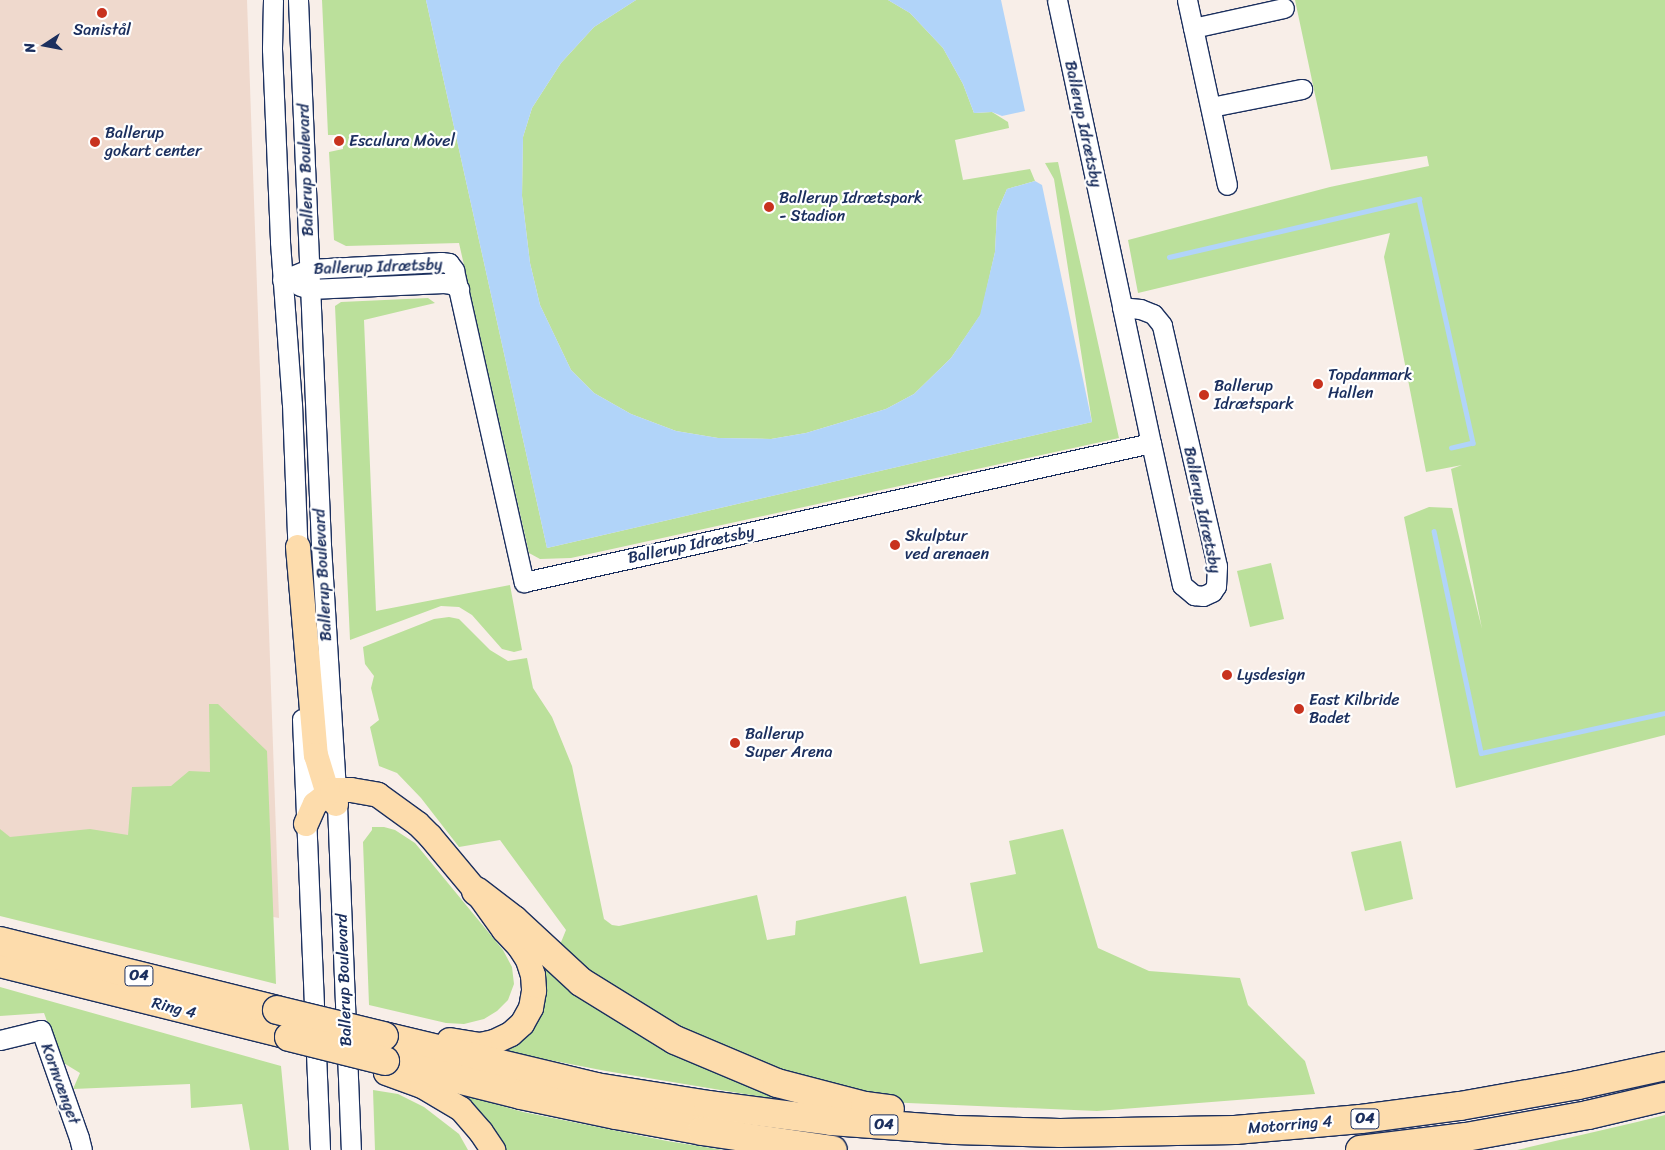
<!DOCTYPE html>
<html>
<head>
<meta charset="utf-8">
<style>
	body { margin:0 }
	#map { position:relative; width:1665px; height:1150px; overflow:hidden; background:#f8eee8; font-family:Sriracha,sans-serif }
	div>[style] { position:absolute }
	.built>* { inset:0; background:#efd9cd }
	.green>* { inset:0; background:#bbe09b }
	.water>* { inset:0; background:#b1d4f9 }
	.stream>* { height:4.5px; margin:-2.25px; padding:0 2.25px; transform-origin:2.25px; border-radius:2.25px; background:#b1d4f9 }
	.roads { filter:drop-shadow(1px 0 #1b2f5e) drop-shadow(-1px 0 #1b2f5e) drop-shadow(0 1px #1b2f5e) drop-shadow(0 -1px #1b2f5e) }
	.minor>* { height:19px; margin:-9.5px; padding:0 9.5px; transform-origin:9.5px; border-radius:9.5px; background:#fff }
	.major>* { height:24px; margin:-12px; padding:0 12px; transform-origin:12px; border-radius:12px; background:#fddcac }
	.highway>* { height:28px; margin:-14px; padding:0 14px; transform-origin:14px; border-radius:14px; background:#fddcac }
	.bridges { filter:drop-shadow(1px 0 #1b2f5e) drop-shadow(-1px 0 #1b2f5e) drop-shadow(0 1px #1b2f5e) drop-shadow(0 -1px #1b2f5e) }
	.highway-bridge>* { height:28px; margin:-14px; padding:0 14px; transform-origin:14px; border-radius:14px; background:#fddcac }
	.dots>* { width:14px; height:14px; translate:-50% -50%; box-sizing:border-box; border:2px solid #fff; border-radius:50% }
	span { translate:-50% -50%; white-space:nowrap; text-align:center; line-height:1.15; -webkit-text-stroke:4.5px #fff; paint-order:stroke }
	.shield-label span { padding:1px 4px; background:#fff; border:1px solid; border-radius:4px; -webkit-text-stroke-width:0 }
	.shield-label { font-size:15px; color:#1b2f5e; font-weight:700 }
	.poi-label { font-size:16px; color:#1b2f5e }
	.left { translate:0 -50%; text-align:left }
	.street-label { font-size:16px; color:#1b2f5e }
	.north { position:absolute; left:20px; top:20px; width:50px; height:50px; -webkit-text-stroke:4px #fff; paint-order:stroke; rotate:259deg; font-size:14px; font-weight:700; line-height:20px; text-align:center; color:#1b2f5e }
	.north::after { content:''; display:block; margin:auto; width:18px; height:22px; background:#1b2f5e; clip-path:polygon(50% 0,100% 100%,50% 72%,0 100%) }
</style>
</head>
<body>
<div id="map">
	<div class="built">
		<i style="clip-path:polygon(0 0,247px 0,279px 918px,0 869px)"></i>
	</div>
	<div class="green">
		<i style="clip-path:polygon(322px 0,426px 0,547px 548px,1092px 422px,1054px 179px,1045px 163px,1058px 162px,1119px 438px,571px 558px,540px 559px,529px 553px,459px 243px,346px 246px,334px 240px,329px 152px,343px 149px,343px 140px,339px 135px,328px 135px)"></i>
		<i style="clip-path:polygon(636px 0,888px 0,910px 13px,943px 48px,963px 84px,974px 113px,992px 112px,1008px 122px,1009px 128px,955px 140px,963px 180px,1030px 169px,1035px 181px,1007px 189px,997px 212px,995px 252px,981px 314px,951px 358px,914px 394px,886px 409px,806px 433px,771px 439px,718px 438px,676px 431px,631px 414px,594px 393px,571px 370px,540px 305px,530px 263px,522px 196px,523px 137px,532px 108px,561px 63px,594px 27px)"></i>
		<i style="clip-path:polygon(1295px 0,1665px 0,1665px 735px,1456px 788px,1404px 517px,1429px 507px,1452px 508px,1482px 629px,1451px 469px,1462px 465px,1426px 472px,1384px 257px,1390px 233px,1138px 293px,1128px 240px,1330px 187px,1429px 166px,1427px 156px,1331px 170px)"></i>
		<i style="clip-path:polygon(428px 298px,435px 303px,364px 320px,376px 611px,510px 585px,522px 650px,514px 652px,502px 649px,472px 615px,459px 607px,441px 606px,350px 640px,335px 306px,341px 302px)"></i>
		<i style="clip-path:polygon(1271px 563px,1284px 619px,1250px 627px,1237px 571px)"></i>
		<i style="clip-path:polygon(449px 617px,459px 619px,490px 650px,508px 661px,527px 658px,533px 688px,552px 717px,572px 766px,604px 919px,612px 925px,619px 926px,757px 895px,767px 940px,795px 935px,796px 921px,906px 896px,920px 964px,983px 952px,970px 883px,1016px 874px,1009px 841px,1063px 829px,1098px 948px,1149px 971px,1240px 978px,1248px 1005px,1305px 1061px,1315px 1094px,1097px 1111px,885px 1102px,733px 1056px,679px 1033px,557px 952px,566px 930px,500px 840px,459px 847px,421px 798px,397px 773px,379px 766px,370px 727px,379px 720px,371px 688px,374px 676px,365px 664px,363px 647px,434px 619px)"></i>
		<i style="clip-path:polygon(209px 704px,218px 704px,267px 751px,276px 984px,0 916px,0 829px,10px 837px,90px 829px,128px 835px,132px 787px,171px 786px,189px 771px,210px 772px)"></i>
		<i style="clip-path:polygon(372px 827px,384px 827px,395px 830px,415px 843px,503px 950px,512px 967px,514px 984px,508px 1000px,497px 1011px,484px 1019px,464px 1024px,446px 1023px,369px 1005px,363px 842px,372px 830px)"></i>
		<i style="clip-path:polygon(1401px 841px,1413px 899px,1365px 911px,1351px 852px)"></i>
		<i style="clip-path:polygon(534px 952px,799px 1103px,606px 1071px,503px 1051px,518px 1037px)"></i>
		<i style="clip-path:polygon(0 987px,281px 1066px,289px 1150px,250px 1150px,242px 1104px,191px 1108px,190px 1084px,73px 1089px,80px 1073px,62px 1062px,44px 1013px,0 1016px)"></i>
		<i style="clip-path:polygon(373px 1090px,398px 1094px,424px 1107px,459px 1134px,468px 1150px,375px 1150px)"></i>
		<i style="clip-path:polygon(466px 1096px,523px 1112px,667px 1141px,724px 1150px,499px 1150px,463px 1106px)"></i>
		<i style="clip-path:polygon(1665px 1115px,1665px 1150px,1517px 1150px,1637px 1122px)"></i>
	</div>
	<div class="water">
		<i style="clip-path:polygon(426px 0,636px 0,594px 27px,561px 63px,532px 108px,523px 137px,522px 196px,530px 263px,540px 305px,571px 370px,594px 393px,631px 414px,676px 431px,718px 438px,771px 439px,806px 433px,886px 409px,914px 394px,951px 358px,980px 315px,995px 252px,997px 212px,1007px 189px,1035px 181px,1042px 185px,1092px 422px,547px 548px)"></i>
		<i style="clip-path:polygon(888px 0,1001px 0,1025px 111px,1002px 116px,992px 112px,974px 113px,963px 84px,943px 48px,910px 13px)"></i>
	</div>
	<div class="stream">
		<i style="left:1169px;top:257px;width:257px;rotate:-13.1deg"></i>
		<i style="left:1419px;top:199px;width:250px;rotate:77.5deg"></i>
		<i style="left:1473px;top:443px;width:22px;rotate:167deg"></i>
		<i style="left:1434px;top:531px;width:227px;rotate:78deg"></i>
		<i style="left:1481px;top:753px;width:188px;rotate:-12.3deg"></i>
	</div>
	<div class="roads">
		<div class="minor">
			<i style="left:273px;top:0;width:49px;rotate:91.2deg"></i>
			<i style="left:272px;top:49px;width:193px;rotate:87.6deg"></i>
			<i style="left:280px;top:242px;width:162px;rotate:85.8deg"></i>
			<i style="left:292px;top:404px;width:155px;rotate:87.8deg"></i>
			<i style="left:298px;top:0;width:545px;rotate:87.58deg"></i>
			<i style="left:321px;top:545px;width:259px;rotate:86.5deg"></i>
			<i style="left:337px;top:804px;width:346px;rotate:87.7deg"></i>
			<i style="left:1057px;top:0;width:314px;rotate:78deg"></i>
			<i style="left:1122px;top:307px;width:139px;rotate:78deg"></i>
			<i style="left:1151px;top:443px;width:145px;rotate:77.7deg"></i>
			<i style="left:1182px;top:585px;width:16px;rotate:40deg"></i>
			<i style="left:1194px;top:595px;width:9px;rotate:6deg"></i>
			<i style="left:1203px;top:596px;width:10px;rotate:-24deg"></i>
			<i style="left:1212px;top:592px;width:7px;rotate:-56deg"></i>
			<i style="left:1216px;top:586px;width:20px;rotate:-87deg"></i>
			<i style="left:1217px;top:566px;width:247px;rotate:-102.9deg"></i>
			<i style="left:1162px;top:325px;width:14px;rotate:-129deg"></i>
			<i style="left:1153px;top:314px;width:14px;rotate:-159deg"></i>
			<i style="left:1140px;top:309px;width:18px;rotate:-174deg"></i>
			<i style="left:1187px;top:0;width:189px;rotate:77.8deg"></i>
			<i style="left:1193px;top:28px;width:93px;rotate:-12.4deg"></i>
			<i style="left:1211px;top:107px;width:93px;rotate:-11.2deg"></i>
			<i style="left:282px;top:280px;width:29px;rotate:-22deg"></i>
			<i style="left:309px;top:269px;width:132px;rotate:-3deg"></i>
			<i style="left:441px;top:262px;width:8px;rotate:7deg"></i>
			<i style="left:449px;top:263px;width:9px;rotate:54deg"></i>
			<i style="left:454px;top:270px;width:320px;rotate:77.4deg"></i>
			<i style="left:524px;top:582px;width:642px;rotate:-12.5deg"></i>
			<i style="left:300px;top:286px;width:10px;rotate:17deg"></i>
			<i style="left:310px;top:289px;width:134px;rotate:-2.6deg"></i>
			<i style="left:444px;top:283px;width:8px;rotate:7deg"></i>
			<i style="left:452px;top:284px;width:9px;rotate:36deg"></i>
			<i style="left:302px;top:719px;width:431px;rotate:87.6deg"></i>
			<i style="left:0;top:1040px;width:42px;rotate:-13.7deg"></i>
			<i style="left:41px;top:1030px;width:114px;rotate:70.6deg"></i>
			<i style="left:79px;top:1138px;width:12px;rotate:76deg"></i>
		</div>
		<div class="major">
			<i style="left:298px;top:547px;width:209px;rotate:85.1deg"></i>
			<i style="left:316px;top:755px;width:39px;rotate:73deg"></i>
			<i style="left:327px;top:792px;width:15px;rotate:53deg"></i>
			<i style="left:306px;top:824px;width:22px;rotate:-66deg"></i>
			<i style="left:315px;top:804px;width:22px;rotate:-39deg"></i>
			<i style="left:332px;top:790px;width:19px"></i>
			<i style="left:351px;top:790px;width:27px;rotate:10deg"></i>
			<i style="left:378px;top:795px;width:49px;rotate:35.9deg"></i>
			<i style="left:418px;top:824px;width:17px;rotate:45deg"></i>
			<i style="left:430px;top:836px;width:72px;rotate:50.1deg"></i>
			<i style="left:476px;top:891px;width:48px;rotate:54.3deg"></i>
			<i style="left:504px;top:930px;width:22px;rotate:47deg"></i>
			<i style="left:519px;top:946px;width:17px;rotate:57deg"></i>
			<i style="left:528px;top:960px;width:16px;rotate:72deg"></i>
			<i style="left:533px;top:975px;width:16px;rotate:86deg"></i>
			<i style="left:534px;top:991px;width:17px;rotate:100deg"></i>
			<i style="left:531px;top:1008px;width:18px;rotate:119deg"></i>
			<i style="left:522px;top:1024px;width:15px;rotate:138deg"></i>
			<i style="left:511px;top:1034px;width:19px;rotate:155deg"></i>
			<i style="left:494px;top:1042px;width:14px;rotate:168deg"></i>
			<i style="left:480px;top:1045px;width:31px;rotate:-171deg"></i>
			<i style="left:0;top:965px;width:298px;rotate:14deg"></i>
			<i style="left:386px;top:1073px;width:38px;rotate:20deg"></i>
			<i style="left:422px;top:1086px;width:45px;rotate:30.5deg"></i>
			<i style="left:461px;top:1109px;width:30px;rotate:49deg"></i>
			<i style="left:481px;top:1132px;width:22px;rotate:56deg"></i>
		</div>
		<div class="highway">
			<i style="left:476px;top:891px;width:48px;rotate:37.3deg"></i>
			<i style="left:514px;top:920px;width:91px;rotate:42.8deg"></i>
			<i style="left:581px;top:982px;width:110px;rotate:31.7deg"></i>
			<i style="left:675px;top:1040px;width:111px;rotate:22.9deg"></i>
			<i style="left:777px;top:1083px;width:91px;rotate:14.6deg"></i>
			<i style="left:865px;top:1106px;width:25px;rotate:7deg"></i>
			<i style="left:0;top:941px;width:285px;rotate:14deg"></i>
			<i style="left:384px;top:1036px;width:218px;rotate:13.5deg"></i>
			<i style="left:596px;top:1087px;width:113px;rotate:9.1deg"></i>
			<i style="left:708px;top:1105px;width:124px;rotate:7.4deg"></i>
			<i style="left:831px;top:1121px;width:124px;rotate:4.2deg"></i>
			<i style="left:955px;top:1130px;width:105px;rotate:1.6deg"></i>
			<i style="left:1060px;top:1133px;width:175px;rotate:-1deg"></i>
			<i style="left:1235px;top:1130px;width:126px;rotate:-5deg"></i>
			<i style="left:1361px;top:1119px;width:100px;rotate:-7.5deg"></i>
			<i style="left:1460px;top:1106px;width:120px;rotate:-10.1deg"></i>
			<i style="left:1578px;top:1085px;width:89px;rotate:-12.3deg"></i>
			<i style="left:385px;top:1061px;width:140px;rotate:14deg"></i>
			<i style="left:521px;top:1095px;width:97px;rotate:11.9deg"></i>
			<i style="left:616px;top:1115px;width:87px;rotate:10.5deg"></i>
			<i style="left:702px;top:1131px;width:132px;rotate:8.3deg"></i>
			<i style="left:1360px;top:1150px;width:107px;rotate:-7deg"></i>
			<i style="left:1466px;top:1137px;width:124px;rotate:-10.2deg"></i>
			<i style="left:1588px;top:1115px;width:79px;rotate:-13.2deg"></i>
		</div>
	</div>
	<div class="bridges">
		<div class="highway-bridge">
			<i style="left:277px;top:1010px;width:110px;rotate:13.7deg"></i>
			<i style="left:289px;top:1037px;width:99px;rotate:14deg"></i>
		</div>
	</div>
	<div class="dots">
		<i style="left:102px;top:13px;background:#c8321e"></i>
		<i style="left:339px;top:141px;background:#c8321e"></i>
		<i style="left:95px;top:142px;background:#c8321e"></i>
		<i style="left:769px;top:207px;background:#c8321e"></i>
		<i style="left:1318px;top:384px;background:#c8321e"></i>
		<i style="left:1204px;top:395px;background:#c8321e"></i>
		<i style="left:895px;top:545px;background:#c8321e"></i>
		<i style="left:1227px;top:675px;background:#c8321e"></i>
		<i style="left:1299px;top:709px;background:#c8321e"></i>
		<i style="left:735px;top:743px;background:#c8321e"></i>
	</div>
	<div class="shield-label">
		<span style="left:139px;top:976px">O4</span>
		<span style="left:1365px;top:1119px">O4</span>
		<span style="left:884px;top:1125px">O4</span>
	</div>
	<div class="poi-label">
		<span style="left:102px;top:30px">Sanistål</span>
		<span class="left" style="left:105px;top:142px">Ballerup<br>gokart center</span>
		<span class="left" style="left:349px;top:141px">Esculura Mòvel</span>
		<span class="left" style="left:779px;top:207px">Ballerup Idrætspark<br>- Stadion</span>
		<span class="left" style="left:1328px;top:384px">Topdanmark<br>Hallen</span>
		<span class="left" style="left:1214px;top:395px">Ballerup<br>Idrætspark</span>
		<span class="left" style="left:905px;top:545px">Skulptur<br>ved arenaen</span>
		<span class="left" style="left:1237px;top:675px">Lysdesign</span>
		<span class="left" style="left:1309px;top:709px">East Kilbride<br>Badet</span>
		<span class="left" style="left:745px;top:743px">Ballerup<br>Super Arena</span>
	</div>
	<div class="street-label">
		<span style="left:1083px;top:124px;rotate:78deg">Ballerup Idrætsby</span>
		<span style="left:306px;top:170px;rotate:-92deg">Ballerup Boulevard</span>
		<span style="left:378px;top:267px;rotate:-2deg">Ballerup Idrætsby</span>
		<span style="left:1202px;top:510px;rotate:78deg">Ballerup Idrætsby</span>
		<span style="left:691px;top:545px;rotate:-12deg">Ballerup Idrætsby</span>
		<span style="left:323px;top:575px;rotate:-93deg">Ballerup Boulevard</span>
		<span style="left:344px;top:980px;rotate:-92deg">Ballerup Boulevard</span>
		<span style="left:174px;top:1008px;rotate:14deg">Ring 4</span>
		<span style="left:60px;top:1084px;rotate:70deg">Kornvænget</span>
		<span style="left:1290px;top:1125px;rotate:-5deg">Motorring 4</span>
	</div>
	<div class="north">N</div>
</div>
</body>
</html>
